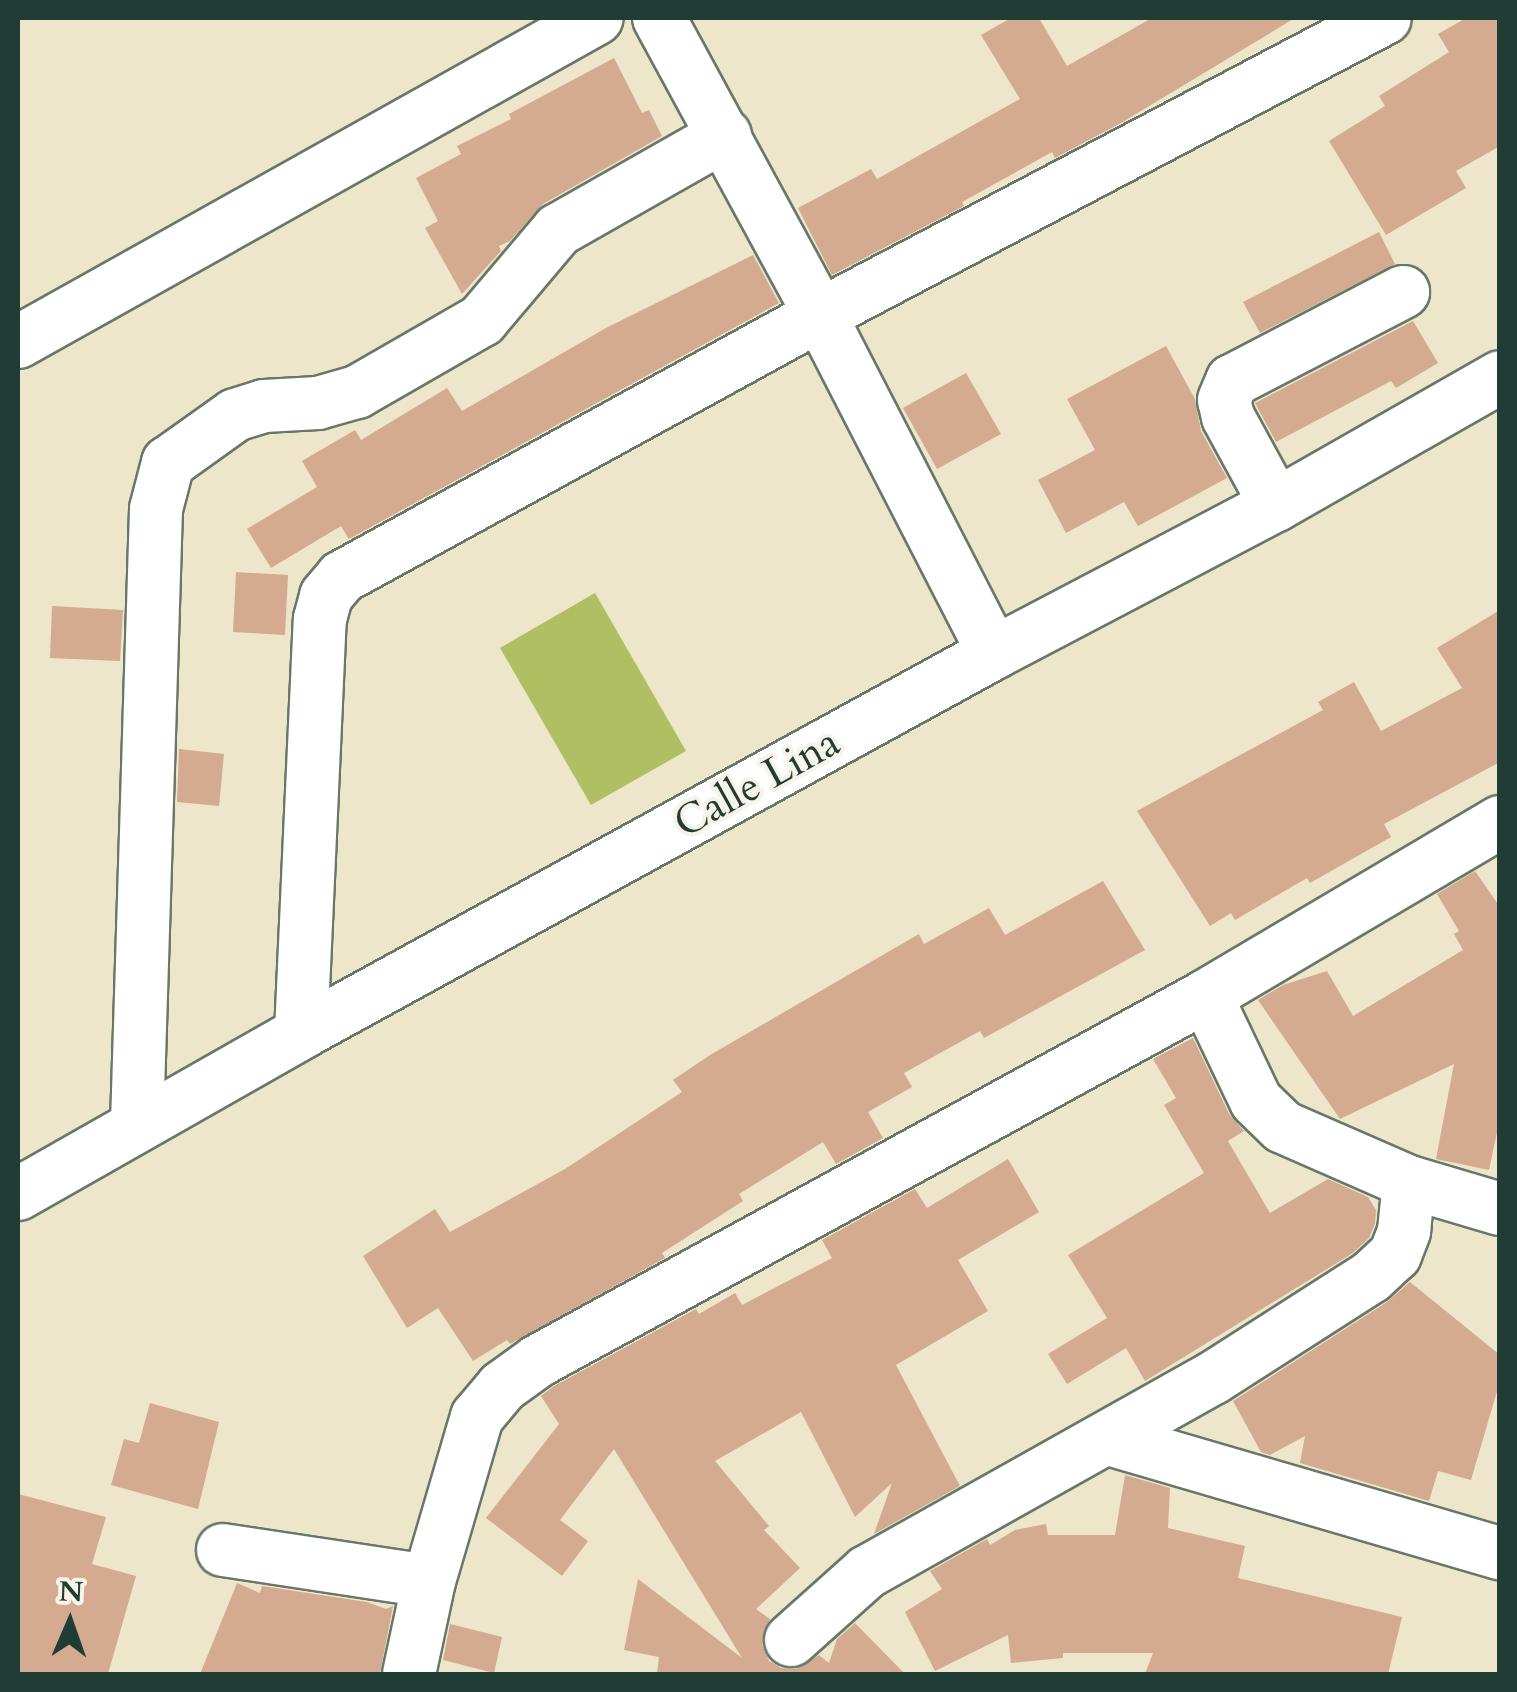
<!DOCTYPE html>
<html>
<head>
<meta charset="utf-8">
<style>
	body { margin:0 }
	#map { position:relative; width:1517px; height:1692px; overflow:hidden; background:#ede6ca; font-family:Cardo,serif }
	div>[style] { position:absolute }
	.green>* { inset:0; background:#b0bf62 }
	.building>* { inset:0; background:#d4aa90 }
	.roads { filter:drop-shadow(2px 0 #677868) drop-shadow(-2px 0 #677868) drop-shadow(0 2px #677868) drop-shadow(0 -2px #677868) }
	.minor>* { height:52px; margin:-26px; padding:0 26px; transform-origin:26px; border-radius:26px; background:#fff }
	span { translate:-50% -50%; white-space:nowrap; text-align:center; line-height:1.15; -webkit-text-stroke:8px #f7f3e8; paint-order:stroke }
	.street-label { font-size:42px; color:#1f3d34 }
	.frame { position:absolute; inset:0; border:20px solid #1f3d34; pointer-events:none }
	.north { position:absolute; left:20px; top:1572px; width:100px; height:100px; -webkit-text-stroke:8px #f7f3e8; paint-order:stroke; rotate:2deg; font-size:28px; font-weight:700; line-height:40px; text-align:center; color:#1f3d34 }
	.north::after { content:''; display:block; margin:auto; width:35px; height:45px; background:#1f3d34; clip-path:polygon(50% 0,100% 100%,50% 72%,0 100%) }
</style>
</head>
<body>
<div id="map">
	<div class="green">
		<i style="clip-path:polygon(595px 593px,686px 751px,591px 805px,500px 648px)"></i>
	</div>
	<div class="building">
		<i style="clip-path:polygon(1011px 18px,1039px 18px,1067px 66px,1152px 18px,1295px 18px,1121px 123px,1055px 158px,1052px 152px,962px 202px,964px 206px,832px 275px,798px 208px,871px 169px,877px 179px,1020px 99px,981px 35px)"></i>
		<i style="clip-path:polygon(1466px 18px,1500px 18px,1500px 146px,1456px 171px,1466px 188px,1386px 235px,1329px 141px,1385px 106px,1379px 96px,1449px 52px,1438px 34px)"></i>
		<i style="clip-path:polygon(614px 58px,642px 113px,649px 110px,662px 136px,543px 204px,510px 241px,499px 246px,501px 251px,462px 294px,425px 228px,438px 221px,416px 178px,461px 154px,457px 146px,511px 119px,509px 114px)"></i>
		<i style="clip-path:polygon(1379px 232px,1395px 264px,1260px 333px,1243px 302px)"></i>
		<i style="clip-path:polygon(753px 255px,779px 303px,349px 539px,341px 526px,271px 568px,247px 529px,317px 487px,302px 461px,355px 430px,361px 440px,447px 388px,462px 411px,606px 328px)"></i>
		<i style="clip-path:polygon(1413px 321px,1438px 363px,1396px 388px,1391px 381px,1276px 442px,1255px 403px)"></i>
		<i style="clip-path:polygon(1166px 346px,1195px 399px,1201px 431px,1227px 478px,1138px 526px,1124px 502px,1066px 533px,1038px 480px,1095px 450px,1067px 399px)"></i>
		<i style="clip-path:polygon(966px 373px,1001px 434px,937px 469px,903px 408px)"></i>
		<i style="clip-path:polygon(236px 572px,288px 575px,285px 635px,233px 632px)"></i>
		<i style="clip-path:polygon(52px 606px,123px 610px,120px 661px,50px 658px)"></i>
		<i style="clip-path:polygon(1500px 610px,1500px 762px,1384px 824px,1391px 837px,1354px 858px,1310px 883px,1307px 878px,1235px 920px,1231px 913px,1210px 926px,1137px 811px,1323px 710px,1318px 702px,1354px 682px,1381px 731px,1462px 688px,1437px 648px)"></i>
		<i style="clip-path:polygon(179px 749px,224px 754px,219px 806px,177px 802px)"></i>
		<i style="clip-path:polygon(1475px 871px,1500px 907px,1500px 1118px,1489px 1170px,1436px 1159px,1454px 1064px,1340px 1119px,1258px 1000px,1283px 985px,1327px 971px,1353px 1016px,1463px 950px,1454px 934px,1459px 931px,1437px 894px)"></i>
		<i style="clip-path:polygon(1103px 881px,1145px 950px,984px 1038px,980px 1031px,904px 1073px,912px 1087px,868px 1112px,883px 1138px,836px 1164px,823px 1142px,739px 1194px,743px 1201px,662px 1253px,665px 1258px,510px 1344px,507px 1340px,473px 1361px,438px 1308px,407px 1328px,363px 1256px,435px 1209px,450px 1232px,565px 1169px,682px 1092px,673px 1080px,710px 1055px,919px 934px,924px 944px,989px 908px,1005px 935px)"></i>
		<i style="clip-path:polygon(1193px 1038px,1229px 1114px,1244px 1131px,1228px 1141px,1270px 1213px,1328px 1179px,1368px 1197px,1376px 1210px,1375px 1224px,1369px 1238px,1353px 1253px,1145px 1381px,1126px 1348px,1067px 1384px,1048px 1354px,1107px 1318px,1068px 1255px,1204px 1173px,1164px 1105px,1176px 1098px,1153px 1059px)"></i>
		<i style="clip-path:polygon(1008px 1159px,1039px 1212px,958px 1260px,988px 1311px,896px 1365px,960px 1486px,874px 1534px,892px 1483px,855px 1517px,801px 1412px,715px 1461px,769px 1526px,764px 1530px,800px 1568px,756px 1609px,770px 1619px,762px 1645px,769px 1661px,781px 1668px,796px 1669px,819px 1655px,829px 1663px,837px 1639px,855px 1623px,905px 1674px,657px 1674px,659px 1657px,624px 1650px,638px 1579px,742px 1658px,614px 1449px,560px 1520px,588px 1541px,562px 1576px,486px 1518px,559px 1424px,541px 1396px,554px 1386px,696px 1309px,699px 1314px,735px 1293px,742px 1305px,832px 1258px,822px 1240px,915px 1189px,927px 1208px)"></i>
		<i style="clip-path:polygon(1410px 1282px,1500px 1355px,1500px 1381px,1471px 1480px,1438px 1471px,1429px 1501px,1300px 1463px,1305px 1436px,1270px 1455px,1261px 1452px,1233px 1401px,1387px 1302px)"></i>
		<i style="clip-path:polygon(150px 1403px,219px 1422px,198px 1509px,111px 1485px,124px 1439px,139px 1443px)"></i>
		<i style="clip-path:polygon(1125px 1475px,1170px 1488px,1168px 1528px,1245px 1546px,1238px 1578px,1402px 1617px,1388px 1674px,1145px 1674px,1153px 1653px,1063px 1653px,1063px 1658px,1011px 1663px,1008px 1635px,935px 1671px,905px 1612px,942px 1589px,930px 1571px,987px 1539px,990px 1545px,1015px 1530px,1046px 1524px,1048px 1535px,1115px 1535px)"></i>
		<i style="clip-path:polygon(18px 1494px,106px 1517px,92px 1564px,136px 1576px,108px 1674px,18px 1674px)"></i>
		<i style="clip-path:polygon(237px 1583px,260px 1593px,262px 1586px,367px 1602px,386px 1609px,393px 1606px,380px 1674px,200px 1674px)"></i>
		<i style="clip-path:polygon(450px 1624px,502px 1637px,494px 1673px,443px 1660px)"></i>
	</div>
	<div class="roads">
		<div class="minor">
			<i style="left:659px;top:18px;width:338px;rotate:61.5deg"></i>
			<i style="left:820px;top:315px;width:380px;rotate:62.8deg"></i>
			<i style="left:18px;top:342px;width:663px;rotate:-29.23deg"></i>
			<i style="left:1276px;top:505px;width:100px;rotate:-118.6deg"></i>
			<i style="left:1228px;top:417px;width:17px;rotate:-103deg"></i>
			<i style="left:1224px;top:400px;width:21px;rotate:-67deg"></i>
			<i style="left:1232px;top:381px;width:193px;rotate:-27.5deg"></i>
			<i style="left:1206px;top:996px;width:116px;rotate:64.5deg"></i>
			<i style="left:1256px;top:1101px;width:37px;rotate:44deg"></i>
			<i style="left:1283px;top:1127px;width:137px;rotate:23.6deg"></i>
			<i style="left:1409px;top:1182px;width:95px;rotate:16.5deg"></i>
			<i style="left:301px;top:1033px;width:414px;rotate:-87.4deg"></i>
			<i style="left:320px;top:619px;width:24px;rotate:-75deg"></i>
			<i style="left:326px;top:596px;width:25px;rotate:-50deg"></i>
			<i style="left:342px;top:577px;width:545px;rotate:-28.73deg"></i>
			<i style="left:820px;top:315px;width:638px;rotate:-27.73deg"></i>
			<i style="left:137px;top:1124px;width:615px;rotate:-88.23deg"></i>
			<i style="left:156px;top:509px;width:48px;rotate:-75.4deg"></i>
			<i style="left:168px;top:463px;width:82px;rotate:-35.6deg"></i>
			<i style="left:235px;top:415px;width:30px;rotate:-17deg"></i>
			<i style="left:264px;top:406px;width:54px;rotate:-3.2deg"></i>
			<i style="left:318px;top:403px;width:41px;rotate:-15.8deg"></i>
			<i style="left:357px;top:392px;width:144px;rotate:-29.9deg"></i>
			<i style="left:482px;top:320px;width:118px;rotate:-49.8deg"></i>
			<i style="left:558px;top:230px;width:192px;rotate:-29.6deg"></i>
			<i style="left:18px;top:1194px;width:326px;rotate:-29.6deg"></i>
			<i style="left:301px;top:1033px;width:790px;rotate:-28.74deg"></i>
			<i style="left:994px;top:653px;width:318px;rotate:-27.7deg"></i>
			<i style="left:1276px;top:505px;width:258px;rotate:-29.7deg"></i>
			<i style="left:1109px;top:1439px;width:407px;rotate:16.3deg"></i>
			<i style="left:223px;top:1550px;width:208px;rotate:8.6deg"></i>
			<i style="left:791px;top:1640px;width:102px;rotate:-41.8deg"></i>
			<i style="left:867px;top:1572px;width:397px;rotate:-29.3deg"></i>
			<i style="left:1213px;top:1378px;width:188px;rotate:-32.6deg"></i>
			<i style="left:1371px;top:1277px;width:33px;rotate:-43deg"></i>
			<i style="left:1395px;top:1255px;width:26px;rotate:-69deg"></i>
			<i style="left:1404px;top:1231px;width:49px;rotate:-84.2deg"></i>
			<i style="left:409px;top:1674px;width:95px;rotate:-77.9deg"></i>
			<i style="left:429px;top:1581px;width:171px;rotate:-73.7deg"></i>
			<i style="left:477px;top:1417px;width:39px;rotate:-50deg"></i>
			<i style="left:502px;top:1387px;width:44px;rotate:-35.8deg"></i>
			<i style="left:538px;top:1361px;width:761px;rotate:-28.65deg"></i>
			<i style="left:1206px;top:996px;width:342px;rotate:-30.6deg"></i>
		</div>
	</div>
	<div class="street-label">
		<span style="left:757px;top:783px;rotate:-29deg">Calle Lina</span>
	</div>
	<div class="frame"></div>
	<div class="north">N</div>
</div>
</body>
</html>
